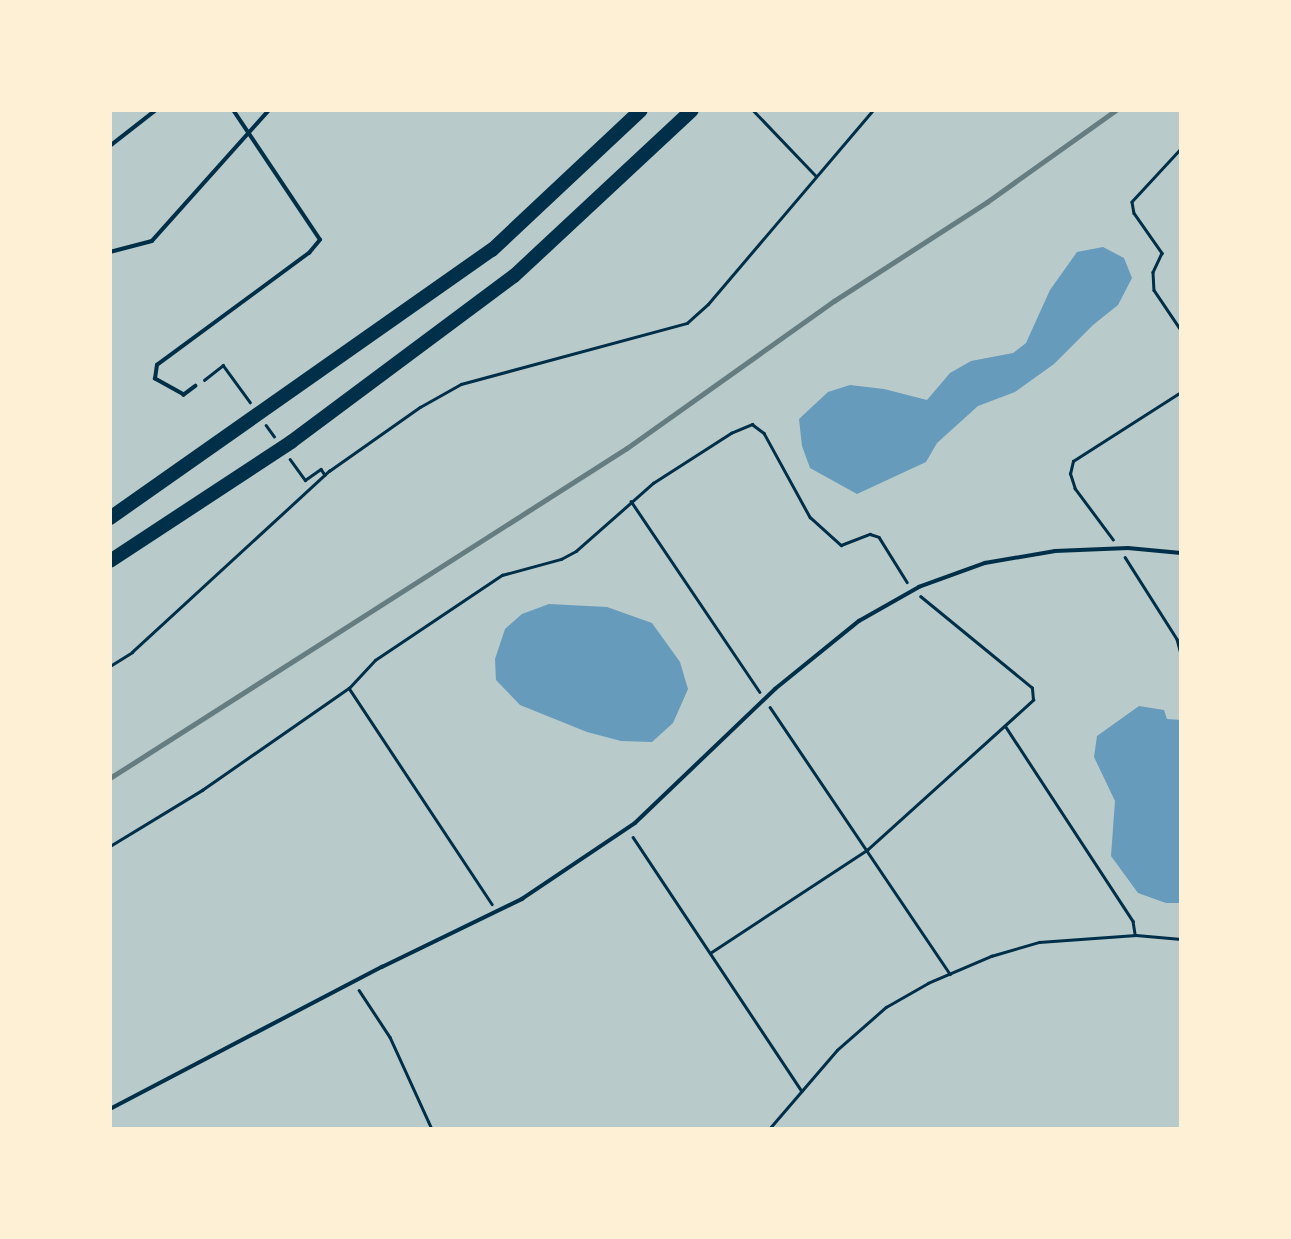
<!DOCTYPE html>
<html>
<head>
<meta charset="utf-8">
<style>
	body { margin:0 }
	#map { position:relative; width:1291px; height:1239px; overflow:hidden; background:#fdf0d5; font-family:Jost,sans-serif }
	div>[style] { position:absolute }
	.green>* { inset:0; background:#b9caca }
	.water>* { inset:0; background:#669bbc }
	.path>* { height:2.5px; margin:-1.25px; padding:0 1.25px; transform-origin:1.25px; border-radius:1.25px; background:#003049 }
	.service>* { height:3.5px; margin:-1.75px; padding:0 1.75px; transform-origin:1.75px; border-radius:1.75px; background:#003049 }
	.motorway>* { height:14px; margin:-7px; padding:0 7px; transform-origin:7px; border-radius:7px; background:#003049 }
	.rail>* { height:4.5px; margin:-2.25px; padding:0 2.25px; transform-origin:2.25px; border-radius:2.25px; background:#657d81 }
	span { translate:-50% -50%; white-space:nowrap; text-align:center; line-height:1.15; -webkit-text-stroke:5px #fdf0d5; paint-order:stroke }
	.frame { position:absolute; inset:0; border:112px solid #fdf0d5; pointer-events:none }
</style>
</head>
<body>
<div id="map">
	<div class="green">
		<i style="clip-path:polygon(110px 110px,1181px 110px,1181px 1129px,110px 1129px)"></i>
	</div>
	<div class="water">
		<i style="clip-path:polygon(1103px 247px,1124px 258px,1132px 278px,1118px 305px,1093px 325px,1054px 364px,1015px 392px,978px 406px,937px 443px,926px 462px,857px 494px,810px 468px,802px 446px,799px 419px,828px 392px,850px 385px,884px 389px,927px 400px,950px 373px,971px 361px,1013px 353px,1026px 343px,1050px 290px,1077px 252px)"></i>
		<i style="clip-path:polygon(549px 604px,607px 607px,652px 623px,680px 662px,688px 689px,673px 723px,652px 742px,621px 741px,587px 732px,520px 705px,496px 680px,495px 659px,505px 629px,522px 614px)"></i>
		<i style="clip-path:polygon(1139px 706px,1164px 710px,1167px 719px,1181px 720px,1181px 903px,1166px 903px,1138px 893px,1111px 856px,1115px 801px,1094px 757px,1097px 736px)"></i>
	</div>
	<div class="path">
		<i style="left:753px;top:110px;width:91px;rotate:46.3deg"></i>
		<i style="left:1181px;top:149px;width:72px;rotate:132.8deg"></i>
		<i style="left:1132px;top:202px;width:11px;rotate:80deg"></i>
		<i style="left:1134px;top:213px;width:49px;rotate:55deg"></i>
		<i style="left:1162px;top:253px;width:21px;rotate:115deg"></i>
		<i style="left:1153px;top:272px;width:18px;rotate:87deg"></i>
		<i style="left:1154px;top:290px;width:48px;rotate:56deg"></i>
		<i style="left:204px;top:380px;width:24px;rotate:-38deg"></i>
		<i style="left:223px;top:365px;width:46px;rotate:53.9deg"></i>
		<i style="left:266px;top:425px;width:14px;rotate:54deg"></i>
		<i style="left:290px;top:459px;width:26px;rotate:54deg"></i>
		<i style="left:305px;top:480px;width:19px;rotate:-35deg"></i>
		<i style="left:321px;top:469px;width:7px;rotate:56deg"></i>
		<i style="left:631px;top:501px;width:230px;rotate:56deg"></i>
		<i style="left:1113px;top:540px;width:64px;rotate:-126.7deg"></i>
		<i style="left:1075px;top:489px;width:16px;rotate:-108deg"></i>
		<i style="left:1070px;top:474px;width:13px;rotate:-77deg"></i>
		<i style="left:1073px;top:461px;width:128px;rotate:-32.6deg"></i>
		<i style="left:1125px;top:557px;width:97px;rotate:57.6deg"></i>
		<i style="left:1177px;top:639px;width:16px;rotate:75deg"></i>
		<i style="left:110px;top:666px;width:26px;rotate:-32deg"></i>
		<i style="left:132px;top:652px;width:268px;rotate:-42.6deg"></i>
		<i style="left:329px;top:471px;width:111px;rotate:-35.1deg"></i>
		<i style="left:420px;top:407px;width:47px;rotate:-29.3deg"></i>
		<i style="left:461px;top:384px;width:234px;rotate:-15.1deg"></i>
		<i style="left:687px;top:323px;width:28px;rotate:-42deg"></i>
		<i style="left:708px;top:304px;width:255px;rotate:-49.6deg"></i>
		<i style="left:349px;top:688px;width:259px;rotate:56.5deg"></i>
		<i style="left:770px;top:707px;width:322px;rotate:56deg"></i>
		<i style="left:1006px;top:727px;width:232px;rotate:56.8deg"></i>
		<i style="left:1133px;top:921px;width:13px;rotate:81deg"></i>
		<i style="left:633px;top:837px;width:305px;rotate:56.4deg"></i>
		<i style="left:110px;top:846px;width:108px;rotate:-31.3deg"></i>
		<i style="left:202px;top:790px;width:179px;rotate:-34.8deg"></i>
		<i style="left:349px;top:688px;width:38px;rotate:-47deg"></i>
		<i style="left:375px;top:660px;width:153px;rotate:-33.8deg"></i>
		<i style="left:502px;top:575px;width:61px;rotate:-15.2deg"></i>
		<i style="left:561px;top:559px;width:17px;rotate:-28deg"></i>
		<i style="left:576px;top:551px;width:103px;rotate:-41.4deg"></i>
		<i style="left:653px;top:483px;width:93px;rotate:-32.7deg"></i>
		<i style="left:731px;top:433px;width:23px;rotate:-23deg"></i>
		<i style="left:752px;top:424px;width:15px;rotate:37deg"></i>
		<i style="left:764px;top:433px;width:96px;rotate:61.3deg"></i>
		<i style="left:810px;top:517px;width:42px;rotate:42.1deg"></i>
		<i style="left:841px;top:545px;width:31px;rotate:-21deg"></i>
		<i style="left:870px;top:534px;width:9px;rotate:18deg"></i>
		<i style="left:879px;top:537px;width:53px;rotate:58.1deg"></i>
		<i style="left:710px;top:953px;width:188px;rotate:-33.3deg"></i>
		<i style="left:867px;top:850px;width:224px;rotate:-42.1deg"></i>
		<i style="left:1033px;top:700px;width:12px;rotate:-95deg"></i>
		<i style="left:1032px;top:688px;width:144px;rotate:-140.7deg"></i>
		<i style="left:359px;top:990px;width:56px;rotate:56.6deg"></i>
		<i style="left:390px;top:1037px;width:101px;rotate:65.5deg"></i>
		<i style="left:769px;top:1129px;width:104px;rotate:-49.3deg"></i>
		<i style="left:837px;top:1050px;width:65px;rotate:-41.3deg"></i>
		<i style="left:886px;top:1007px;width:48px;rotate:-29.7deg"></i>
		<i style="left:928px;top:983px;width:69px;rotate:-23.2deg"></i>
		<i style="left:991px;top:956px;width:50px;rotate:-16.3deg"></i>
		<i style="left:1039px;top:942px;width:97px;rotate:-4.1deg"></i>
		<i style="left:1136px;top:935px;width:45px;rotate:5.1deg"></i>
	</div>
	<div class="service">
		<i style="left:110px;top:146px;width:58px;rotate:-38deg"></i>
		<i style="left:110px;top:252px;width:43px;rotate:-14.7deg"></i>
		<i style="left:152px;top:241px;width:176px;rotate:-48.2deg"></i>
		<i style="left:196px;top:386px;width:15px;rotate:143deg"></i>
		<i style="left:184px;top:395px;width:33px;rotate:-151deg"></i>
		<i style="left:155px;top:379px;width:14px;rotate:-82deg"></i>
		<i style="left:157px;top:365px;width:189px;rotate:-36.4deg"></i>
		<i style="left:309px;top:253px;width:17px;rotate:-50deg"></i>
		<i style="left:320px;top:240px;width:156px;rotate:-123.8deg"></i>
		<i style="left:110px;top:1109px;width:307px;rotate:-27.6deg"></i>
		<i style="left:382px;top:967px;width:156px;rotate:-25.9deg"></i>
		<i style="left:522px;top:899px;width:136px;rotate:-33.9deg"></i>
		<i style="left:635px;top:823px;width:194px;rotate:-43.7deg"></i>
		<i style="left:775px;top:689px;width:108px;rotate:-39deg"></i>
		<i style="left:859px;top:621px;width:69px;rotate:-29.5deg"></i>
		<i style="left:919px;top:587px;width:70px;rotate:-20deg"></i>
		<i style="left:985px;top:563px;width:71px;rotate:-9.7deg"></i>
		<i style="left:1055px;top:551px;width:73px;rotate:-2.4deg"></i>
		<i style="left:1128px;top:548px;width:53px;rotate:5.4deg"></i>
	</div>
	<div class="motorway">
		<i style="left:110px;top:518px;width:467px;rotate:-35.1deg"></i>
		<i style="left:492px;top:250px;width:204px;rotate:-43.2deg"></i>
		<i style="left:110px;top:561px;width:217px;rotate:-33.3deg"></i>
		<i style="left:291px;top:442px;width:278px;rotate:-36.7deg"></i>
		<i style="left:514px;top:276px;width:243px;rotate:-43deg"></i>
	</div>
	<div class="rail">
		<i style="left:110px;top:778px;width:613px;rotate:-32.55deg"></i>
		<i style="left:627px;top:448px;width:254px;rotate:-35.4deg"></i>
		<i style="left:834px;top:301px;width:182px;rotate:-32.9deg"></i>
		<i style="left:987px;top:202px;width:158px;rotate:-35.5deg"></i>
	</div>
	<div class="frame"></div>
</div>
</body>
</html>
